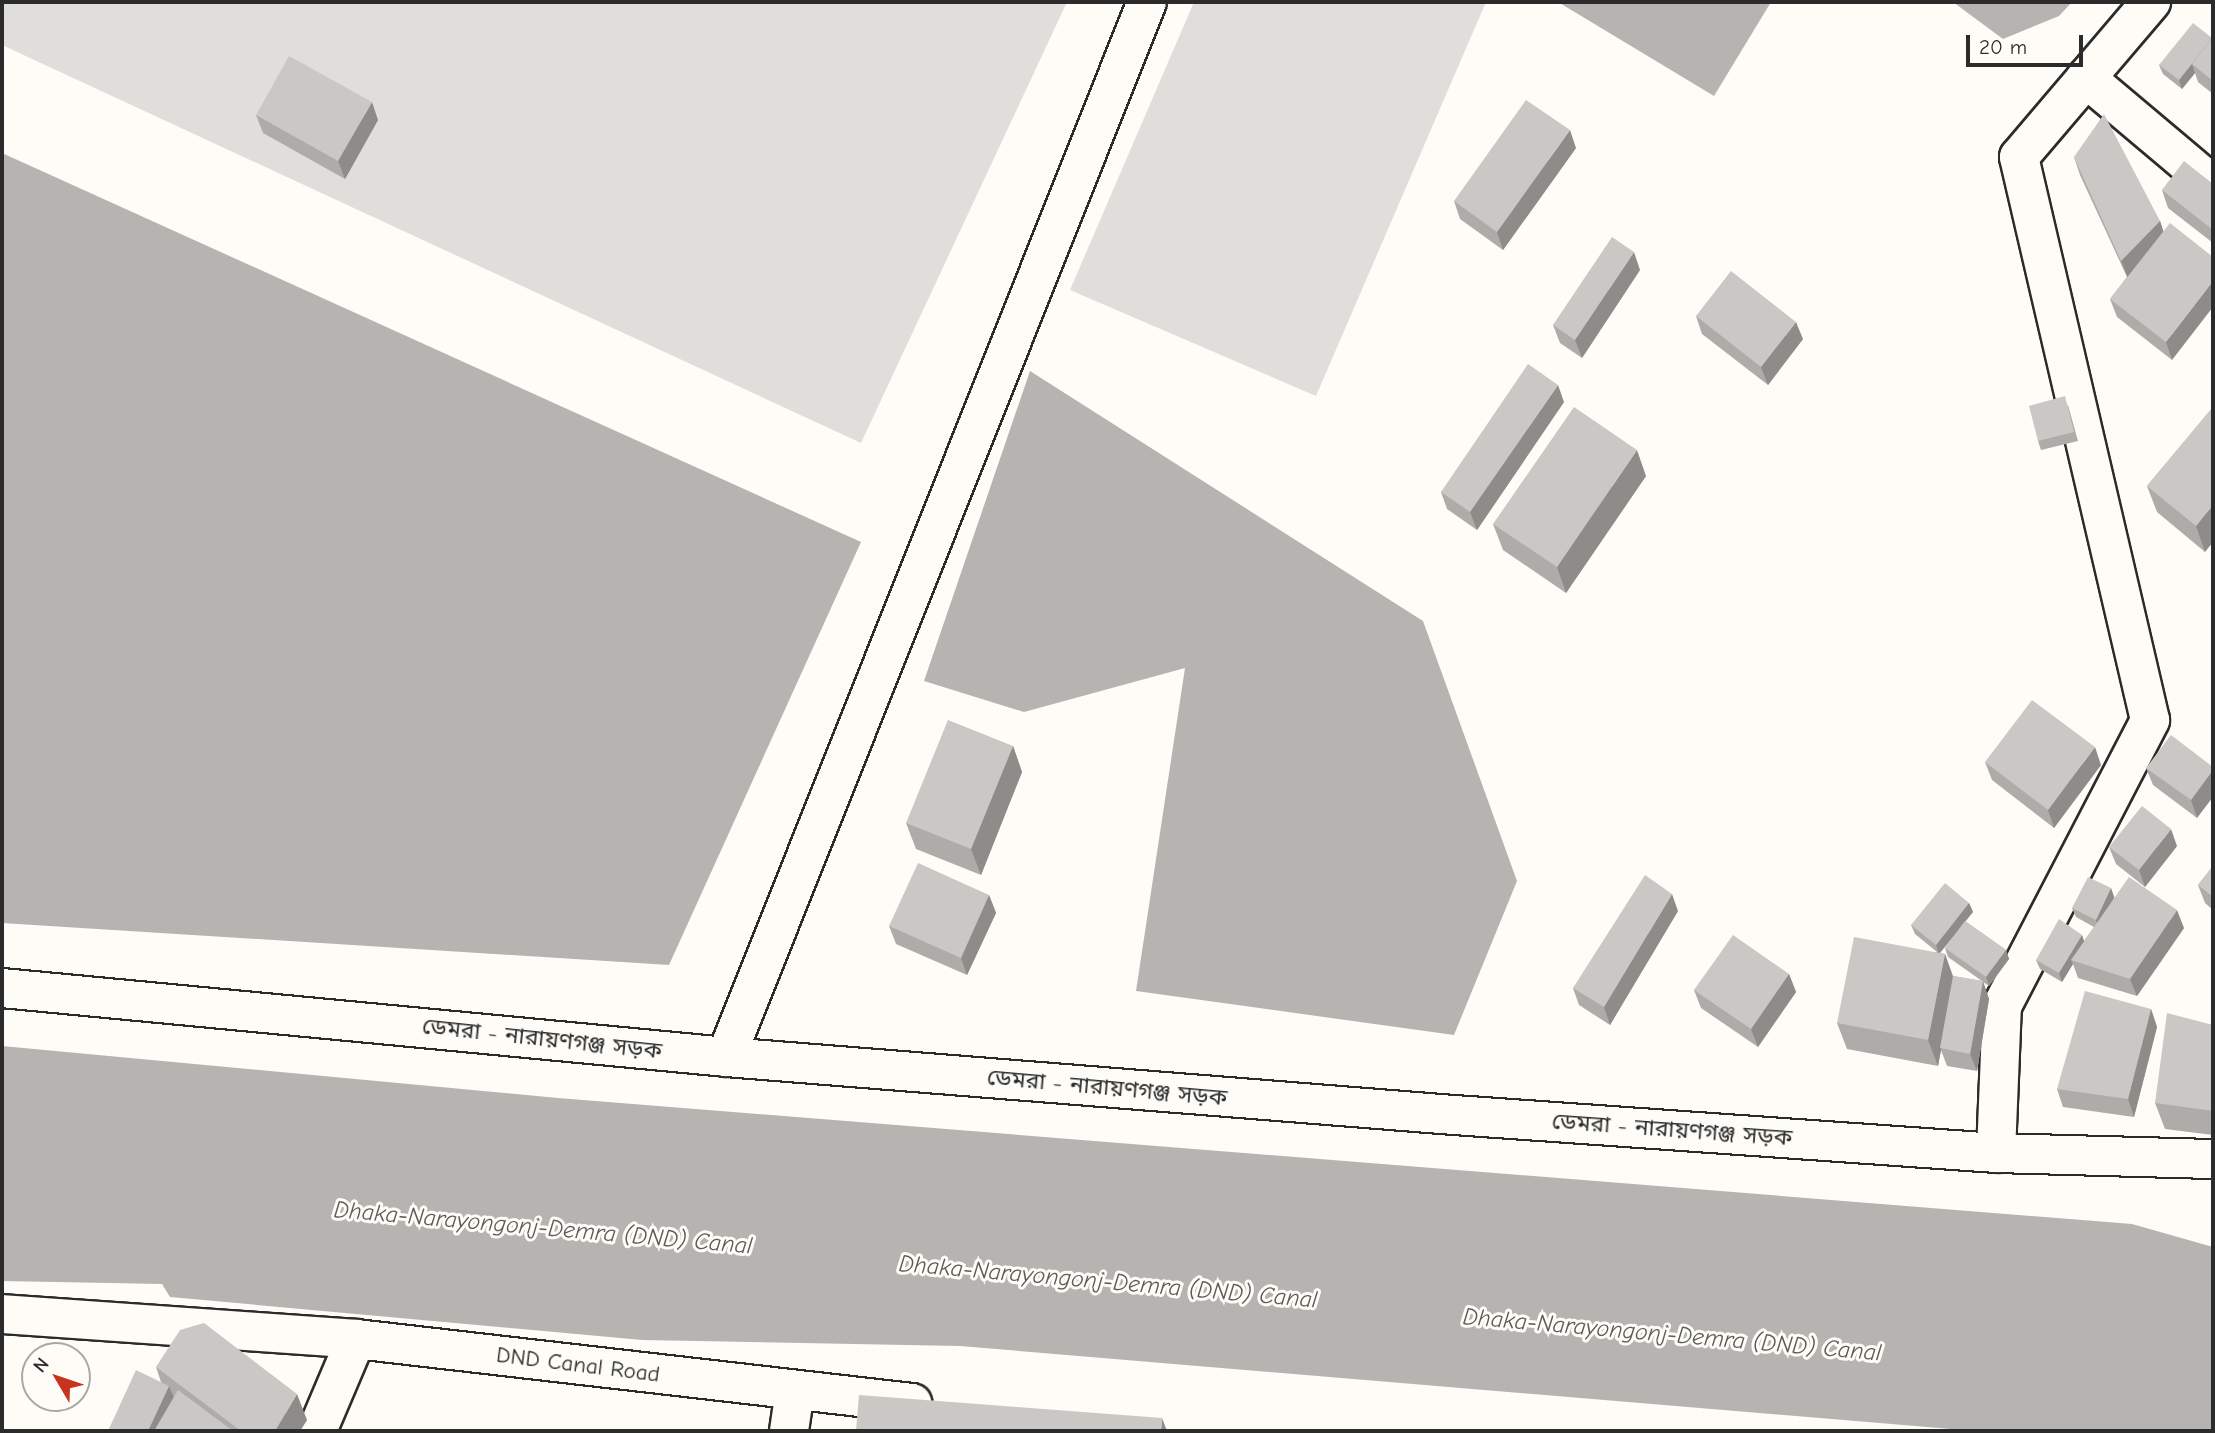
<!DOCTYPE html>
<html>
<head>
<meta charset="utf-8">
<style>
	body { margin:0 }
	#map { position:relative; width:2215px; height:1433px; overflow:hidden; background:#fdfcf7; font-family:"Comic Neue","Noto Sans Bengali",sans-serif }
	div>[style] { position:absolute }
	.green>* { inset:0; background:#dfdeda }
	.water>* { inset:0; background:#b5b4b1 }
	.roads { filter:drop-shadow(2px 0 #2b2b2b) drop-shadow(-2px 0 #2b2b2b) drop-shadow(0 2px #2b2b2b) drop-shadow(0 -2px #2b2b2b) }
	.minor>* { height:38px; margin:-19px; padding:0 19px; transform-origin:19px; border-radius:19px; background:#fdfcf7 }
	.major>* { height:38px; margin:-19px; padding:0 19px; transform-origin:19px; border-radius:19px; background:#fdfcf7 }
	.wall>* { inset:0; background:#adaca9 }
	.shaded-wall>* { inset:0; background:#8d8c89 }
	.building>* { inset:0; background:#c9c8c4 }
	span { translate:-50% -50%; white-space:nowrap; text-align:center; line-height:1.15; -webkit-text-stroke:6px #fdfcf7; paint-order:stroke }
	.street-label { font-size:23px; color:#2b2b2b }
	.water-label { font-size:24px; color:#5b5b5a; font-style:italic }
	.frame { position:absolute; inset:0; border:4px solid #2b2b2b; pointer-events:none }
	.north { position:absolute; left:21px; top:1342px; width:70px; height:70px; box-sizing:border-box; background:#fdfcf7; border:2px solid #a9a8a5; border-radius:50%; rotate:309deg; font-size:19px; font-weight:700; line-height:28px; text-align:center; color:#2b2b2b }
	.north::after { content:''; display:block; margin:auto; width:24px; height:32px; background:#c8321e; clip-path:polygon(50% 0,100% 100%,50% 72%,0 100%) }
	.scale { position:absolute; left:1966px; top:35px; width:117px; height:32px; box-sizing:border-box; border:4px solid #2b2b2b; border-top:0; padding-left:9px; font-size:21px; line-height:24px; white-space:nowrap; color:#2b2b2b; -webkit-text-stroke:5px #fdfcf7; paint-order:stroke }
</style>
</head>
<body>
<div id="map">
	<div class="green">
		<i style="clip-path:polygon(2px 2px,1067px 2px,861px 443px,2px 45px)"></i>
		<i style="clip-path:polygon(1194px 2px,1486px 2px,1316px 396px,1070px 290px)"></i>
	</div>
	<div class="water">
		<i style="clip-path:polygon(1558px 2px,1771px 2px,1714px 96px)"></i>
		<i style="clip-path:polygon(1953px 2px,2072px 2px,2059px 16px,2003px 39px)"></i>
		<i style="clip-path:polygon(2px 153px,861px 542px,669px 965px,2px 923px)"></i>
		<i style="clip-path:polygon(1030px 371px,1423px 621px,1517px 881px,1454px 1035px,1136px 991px,1185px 668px,1024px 712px,924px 681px)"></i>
		<i style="clip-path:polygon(2px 1046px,558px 1098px,2132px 1224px,2213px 1247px,2213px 1431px,1975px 1431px,960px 1346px,642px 1340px,170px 1297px,162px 1284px,2px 1281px)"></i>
	</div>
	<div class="roads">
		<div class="minor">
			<i style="left:2086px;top:78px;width:166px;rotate:40.1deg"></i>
			<i style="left:726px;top:1057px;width:1136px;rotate:-68.25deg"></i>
			<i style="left:1996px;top:1153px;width:147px;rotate:-87.7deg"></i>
			<i style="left:2002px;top:1006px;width:322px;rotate:-62.6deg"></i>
			<i style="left:2150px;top:720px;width:578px;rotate:-103.1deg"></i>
			<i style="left:2019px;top:157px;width:204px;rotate:-49.6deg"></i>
			<i style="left:2px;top:1314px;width:355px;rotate:4deg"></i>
			<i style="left:356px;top:1339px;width:560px;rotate:6.57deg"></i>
			<i style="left:317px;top:1431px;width:100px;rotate:-67deg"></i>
			<i style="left:789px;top:1431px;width:41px;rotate:-81.7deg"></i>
		</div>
		<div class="major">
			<i style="left:2px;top:988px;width:727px;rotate:5.44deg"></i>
			<i style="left:726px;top:1057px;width:716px;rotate:4.56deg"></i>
			<i style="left:1440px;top:1114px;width:557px;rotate:4.01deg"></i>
			<i style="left:1996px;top:1153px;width:217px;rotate:1.6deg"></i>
		</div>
	</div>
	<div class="wall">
		<i style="clip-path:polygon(2213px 37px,2213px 94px,2198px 82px,2195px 73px,2182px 89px,2163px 74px,2159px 65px)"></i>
		<i style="clip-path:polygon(256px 115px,378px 120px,345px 179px,263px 133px)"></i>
		<i style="clip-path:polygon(1576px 148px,1503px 250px,1460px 219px,1454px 201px)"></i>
		<i style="clip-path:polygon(2074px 157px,2160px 221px,2163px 231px,2172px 360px,2117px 317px,2110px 299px,2127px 277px,2080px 175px)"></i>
		<i style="clip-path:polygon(2213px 184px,2213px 243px,2168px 208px,2162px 190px)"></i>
		<i style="clip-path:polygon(1640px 270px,1582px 358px,1560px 343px,1553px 325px)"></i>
		<i style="clip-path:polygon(1696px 316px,1803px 339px,1768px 385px,1702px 334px)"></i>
		<i style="clip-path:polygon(1564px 402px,1477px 530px,1447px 509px,1441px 492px)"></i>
		<i style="clip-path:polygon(2068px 405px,2078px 441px,2041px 450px,2038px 441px)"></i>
		<i style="clip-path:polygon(2213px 407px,2205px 552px,2157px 512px,2147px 486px)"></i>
		<i style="clip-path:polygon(1646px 476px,1566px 593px,1503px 550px,1493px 524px)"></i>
		<i style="clip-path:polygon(1013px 746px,1022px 772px,981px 875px,916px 849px,906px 823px)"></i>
		<i style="clip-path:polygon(1985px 762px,2101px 765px,2054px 828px,1992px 780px)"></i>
		<i style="clip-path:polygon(2213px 767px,2197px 818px,2153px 785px,2146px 768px)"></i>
		<i style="clip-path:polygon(2177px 846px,2145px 887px,2116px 864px,2109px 847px)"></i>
		<i style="clip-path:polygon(2213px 866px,2213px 910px,2205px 903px,2198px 885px)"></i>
		<i style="clip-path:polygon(2111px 888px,2114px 897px,2184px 928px,2137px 996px,2078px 978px,2073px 964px,2062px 982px,2040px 969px,2036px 960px,2082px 935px,2084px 941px,2094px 927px,2076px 917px,2072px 908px)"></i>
		<i style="clip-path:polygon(989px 895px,996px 913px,967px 975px,896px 944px,889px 926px)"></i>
		<i style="clip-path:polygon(evenodd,1969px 903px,1973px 912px,1965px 921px,2006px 950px,2009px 959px,1989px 986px,1983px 982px,1989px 999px,1977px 1071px,1947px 1066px,1941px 1050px,1938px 1066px,1847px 1049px,1837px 1023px,1937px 952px,1915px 934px,1911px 925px,1969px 903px,1958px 930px,1945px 948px,1948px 957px,1982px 981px,1953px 976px,1945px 954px,1940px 953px,1958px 930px)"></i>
		<i style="clip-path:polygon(1678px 911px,1610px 1025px,1579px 1005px,1573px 988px)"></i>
		<i style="clip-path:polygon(1789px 974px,1796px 992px,1758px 1047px,1701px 1008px,1694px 990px)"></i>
		<i style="clip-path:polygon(2151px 1009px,2157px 1027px,2134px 1117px,2063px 1107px,2057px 1089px)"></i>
		<i style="clip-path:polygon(2213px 1025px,2213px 1135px,2165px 1129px,2155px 1103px)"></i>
		<i style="clip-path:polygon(156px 1367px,307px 1420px,300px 1431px,108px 1431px,161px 1382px)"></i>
	</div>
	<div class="shaded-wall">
		<i style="clip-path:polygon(2213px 38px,2192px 64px,2195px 73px,2182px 89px,2179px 80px)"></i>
		<i style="clip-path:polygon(372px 102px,378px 120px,345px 179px,338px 161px)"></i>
		<i style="clip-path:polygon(1570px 130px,1576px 148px,1503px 250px,1497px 232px)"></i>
		<i style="clip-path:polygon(2160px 221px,2166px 239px,2128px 278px,2121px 261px)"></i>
		<i style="clip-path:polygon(1634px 252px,1640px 270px,1582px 358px,1575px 340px)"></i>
		<i style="clip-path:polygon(2213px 281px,2213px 307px,2172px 360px,2166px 342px)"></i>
		<i style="clip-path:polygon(1796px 322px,1803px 339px,1768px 385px,1761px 367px)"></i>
		<i style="clip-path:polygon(1558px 385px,1564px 402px,1477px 530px,1470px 512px)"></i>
		<i style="clip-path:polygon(1637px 450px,1646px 476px,1566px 593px,1557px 567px)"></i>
		<i style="clip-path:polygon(2213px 505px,2213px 542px,2205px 552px,2196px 526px)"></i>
		<i style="clip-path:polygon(1013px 746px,1022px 772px,981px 875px,971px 849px)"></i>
		<i style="clip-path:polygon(2095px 747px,2101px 765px,2054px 828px,2048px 810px)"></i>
		<i style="clip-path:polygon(2213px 770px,2213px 797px,2197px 818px,2191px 800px)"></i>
		<i style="clip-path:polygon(2171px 829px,2177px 846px,2145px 887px,2139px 870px)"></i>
		<i style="clip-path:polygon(2111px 888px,2114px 897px,2099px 929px,2096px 920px)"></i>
		<i style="clip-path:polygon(1672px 894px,1678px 911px,1610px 1025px,1604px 1007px)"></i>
		<i style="clip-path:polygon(989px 895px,996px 913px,967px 975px,961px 958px)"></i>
		<i style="clip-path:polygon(1969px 903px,1973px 912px,1939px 954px,1936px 945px)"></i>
		<i style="clip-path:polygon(2177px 910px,2184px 928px,2137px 996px,2130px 979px)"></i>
		<i style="clip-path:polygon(2082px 935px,2085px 944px,2071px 960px,2073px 964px,2062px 982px,2059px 973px)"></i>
		<i style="clip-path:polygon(2006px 950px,2009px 959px,1989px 986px,1986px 977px)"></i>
		<i style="clip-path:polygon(1945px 954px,1954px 980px,1938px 1066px,1928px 1040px)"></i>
		<i style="clip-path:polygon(1789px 974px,1796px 992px,1758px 1047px,1751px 1029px)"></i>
		<i style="clip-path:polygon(1983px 981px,1989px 999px,1977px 1071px,1970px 1054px)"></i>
		<i style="clip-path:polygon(2151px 1009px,2157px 1027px,2134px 1117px,2128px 1099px)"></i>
		<i style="clip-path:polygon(169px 1386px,176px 1403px,163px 1431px,148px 1431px)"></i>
		<i style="clip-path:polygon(297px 1394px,307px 1420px,300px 1431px,275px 1431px)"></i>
		<i style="clip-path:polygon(1162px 1418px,1167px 1431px,1161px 1431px)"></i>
	</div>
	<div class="building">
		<i style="clip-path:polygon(2193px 23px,2212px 38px,2179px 80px,2159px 65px)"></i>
		<i style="clip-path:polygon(2213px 37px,2213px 81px,2192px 64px)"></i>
		<i style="clip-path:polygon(289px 56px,372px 102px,338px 161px,256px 115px)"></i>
		<i style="clip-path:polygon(1526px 100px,1570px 130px,1497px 232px,1454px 201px)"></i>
		<i style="clip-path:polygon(2104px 114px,2160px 221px,2121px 261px,2074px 157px)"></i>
		<i style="clip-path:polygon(2184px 161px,2213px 184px,2213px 230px,2162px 190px)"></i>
		<i style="clip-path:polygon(2170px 223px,2213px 257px,2213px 281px,2166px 342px,2110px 299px)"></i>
		<i style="clip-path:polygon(1612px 237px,1634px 252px,1575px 340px,1553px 325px)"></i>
		<i style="clip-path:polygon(1731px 271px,1796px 322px,1761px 367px,1696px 316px)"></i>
		<i style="clip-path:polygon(1528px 364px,1558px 385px,1470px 512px,1441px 492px)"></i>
		<i style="clip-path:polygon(2065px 396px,2074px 432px,2038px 441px,2029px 406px)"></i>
		<i style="clip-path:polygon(1574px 407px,1637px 450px,1557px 567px,1493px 524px)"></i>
		<i style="clip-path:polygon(2213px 407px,2213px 505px,2196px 526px,2147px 486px)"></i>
		<i style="clip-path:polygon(2032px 700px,2095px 747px,2048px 810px,1985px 762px)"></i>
		<i style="clip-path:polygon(948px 720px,1013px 746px,971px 849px,906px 823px)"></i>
		<i style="clip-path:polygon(2171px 735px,2213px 767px,2213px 770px,2191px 800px,2146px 768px)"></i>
		<i style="clip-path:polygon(2142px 806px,2171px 829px,2139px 870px,2109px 847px)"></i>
		<i style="clip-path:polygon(918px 863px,989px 895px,961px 958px,889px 926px)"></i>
		<i style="clip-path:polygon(2213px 866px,2213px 897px,2198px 885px)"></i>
		<i style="clip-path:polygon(1645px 875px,1672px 894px,1604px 1007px,1573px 988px)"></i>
		<i style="clip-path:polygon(2088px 877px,2111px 888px,2096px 920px,2072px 908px)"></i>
		<i style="clip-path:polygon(2129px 877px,2177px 910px,2130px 979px,2071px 960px)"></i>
		<i style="clip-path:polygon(1945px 883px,1969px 903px,1936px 945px,1911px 925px)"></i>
		<i style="clip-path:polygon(2059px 919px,2082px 935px,2059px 973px,2036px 960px)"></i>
		<i style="clip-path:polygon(1965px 921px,2006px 950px,1986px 977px,1945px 948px)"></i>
		<i style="clip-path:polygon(1733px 935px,1789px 974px,1751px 1029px,1694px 990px)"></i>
		<i style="clip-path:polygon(1854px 937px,1945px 954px,1928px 1040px,1837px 1023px)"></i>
		<i style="clip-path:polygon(1953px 976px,1983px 981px,1970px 1054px,1940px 1048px)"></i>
		<i style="clip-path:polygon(2085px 991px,2151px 1009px,2128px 1099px,2057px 1089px)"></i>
		<i style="clip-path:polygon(2167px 1013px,2213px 1025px,2213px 1111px,2155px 1103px)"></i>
		<i style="clip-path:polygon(204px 1323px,297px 1394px,275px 1431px,241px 1431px,156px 1367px,180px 1330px)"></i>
		<i style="clip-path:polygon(136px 1370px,169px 1386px,148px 1431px,108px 1431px)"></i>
		<i style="clip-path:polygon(178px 1390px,233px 1431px,154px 1431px)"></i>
		<i style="clip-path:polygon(859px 1395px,1162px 1418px,1161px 1431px,856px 1431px)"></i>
	</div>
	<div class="street-label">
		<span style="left:542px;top:1039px;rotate:6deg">ডেমরা - নারায়ণগঞ্জ সড়ক</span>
		<span style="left:1107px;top:1088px;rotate:5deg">ডেমরা - নারায়ণগঞ্জ সড়ক</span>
		<span style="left:1672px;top:1130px;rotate:4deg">ডেমরা - নারায়ণগঞ্জ সড়ক</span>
		<span style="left:578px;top:1365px;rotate:7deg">DND Canal Road</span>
	</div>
	<div class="water-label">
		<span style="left:543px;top:1228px;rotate:5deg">Dhaka-Narayongonj-Demra (DND) Canal</span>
		<span style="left:1108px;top:1282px;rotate:5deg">Dhaka-Narayongonj-Demra (DND) Canal</span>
		<span style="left:1672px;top:1335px;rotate:5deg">Dhaka-Narayongonj-Demra (DND) Canal</span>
	</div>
	<div class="frame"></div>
	<div class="north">N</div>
	<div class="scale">20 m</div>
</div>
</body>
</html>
